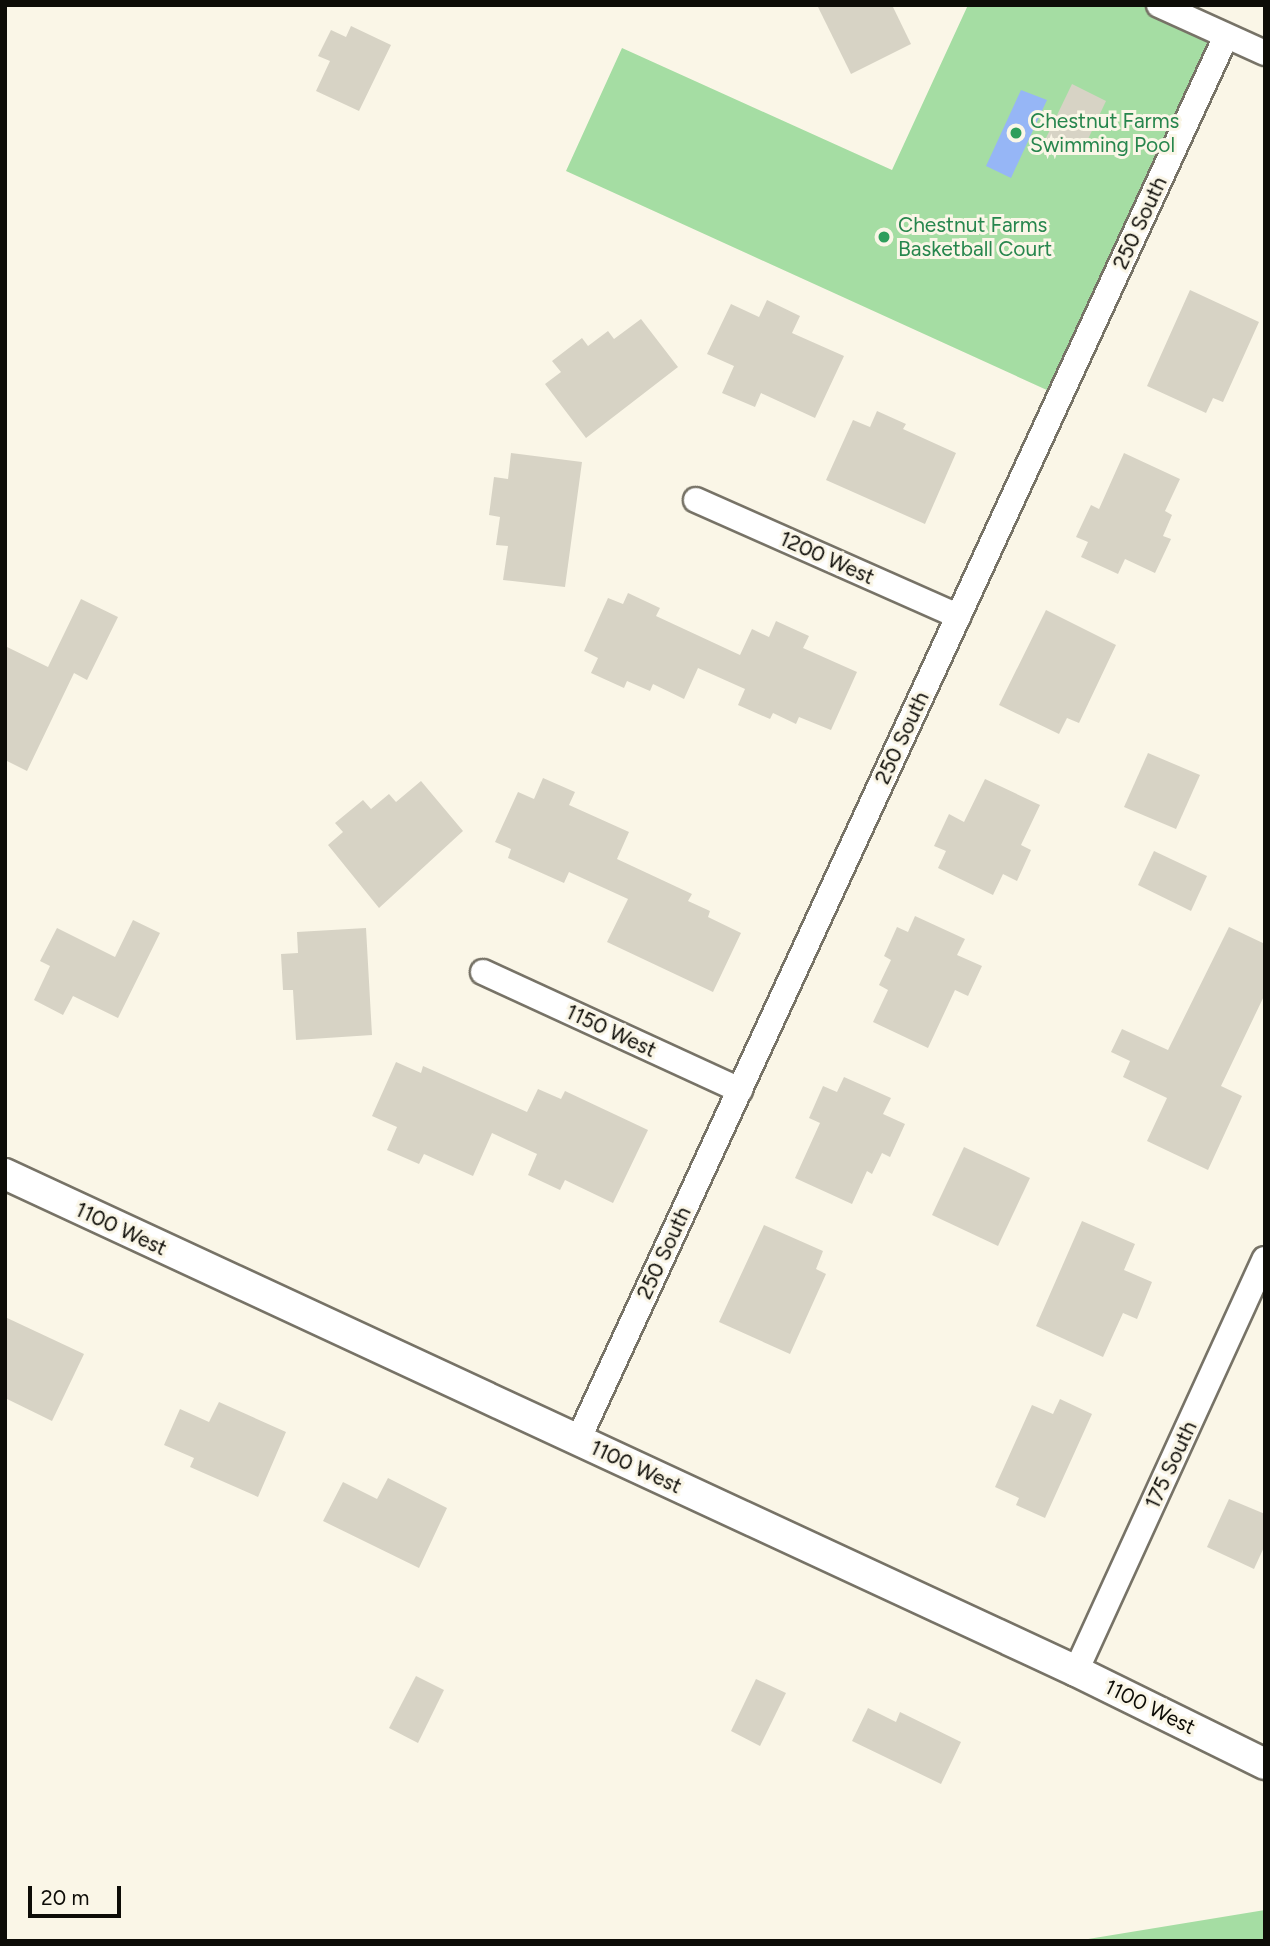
<!DOCTYPE html>
<html>
<head>
<meta charset="utf-8">
<style>
	body { margin:0 }
	#map { position:relative; width:1270px; height:1946px; overflow:hidden; background:#faf6e7; font-family:Figtree,sans-serif }
	div>[style] { position:absolute }
	.green>* { inset:0; background:#a5dda3 }
	.water>* { inset:0; background:#96b6f6 }
	.building>* { inset:0; background:#d7d3c5 }
	.roads { filter:drop-shadow(2px 0 #777367) drop-shadow(-2px 0 #777367) drop-shadow(0 2px #777367) drop-shadow(0 -2px #777367) }
	.minor>* { height:24px; margin:-12px; padding:0 12px; transform-origin:12px; border-radius:12px; background:#fff }
	.tertiary>* { height:30px; margin:-15px; padding:0 15px; transform-origin:15px; border-radius:15px; background:#fff }
	.dots>* { width:19px; height:19px; translate:-50% -50%; box-sizing:border-box; border:4px solid #faf6e7; border-radius:50% }
	span { translate:-50% -50%; white-space:nowrap; text-align:center; line-height:1.15; -webkit-text-stroke:6px #faf6e7; paint-order:stroke }
	.leisure-label { font-size:21px; color:#27864d }
	.left { translate:0 -50%; text-align:left }
	.street-label { font-size:21px; color:#0d0c07 }
	.frame { position:absolute; inset:0; border:7px solid #0d0c07; pointer-events:none }
	.scale { position:absolute; left:28px; top:1886px; width:93px; height:32px; box-sizing:border-box; border:4px solid #0d0c07; border-top:0; padding-left:9px; font-size:21px; line-height:24px; white-space:nowrap; color:#0d0c07; -webkit-text-stroke:5px #faf6e7; paint-order:stroke }
</style>
</head>
<body>
<div id="map">
	<div class="green">
		<i style="clip-path:polygon(968px 5px,1159px 5px,1226px 36px,1060px 396px,566px 171px,622px 48px,892px 170px)"></i>
		<i style="clip-path:polygon(1265px 1910px,1265px 1941px,1076px 1941px)"></i>
	</div>
	<div class="water">
		<i style="clip-path:polygon(1021px 90px,1047px 100px,1011px 178px,986px 166px)"></i>
	</div>
	<div class="building">
		<i style="clip-path:polygon(817px 5px,892px 5px,911px 44px,851px 74px)"></i>
		<i style="clip-path:polygon(351px 26px,391px 45px,359px 111px,316px 91px,330px 61px,318px 56px,331px 30px,346px 37px)"></i>
		<i style="clip-path:polygon(1072px 84px,1106px 101px,1081px 154px,1046px 138px)"></i>
		<i style="clip-path:polygon(1190px 290px,1259px 322px,1223px 402px,1213px 398px,1206px 413px,1147px 386px)"></i>
		<i style="clip-path:polygon(767px 300px,800px 316px,792px 333px,844px 356px,815px 418px,761px 393px,755px 407px,722px 393px,734px 366px,707px 354px,731px 304px,759px 317px)"></i>
		<i style="clip-path:polygon(641px 319px,678px 367px,586px 438px,545px 384px,561px 372px,552px 361px,582px 338px,588px 346px,608px 331px,614px 339px)"></i>
		<i style="clip-path:polygon(877px 411px,906px 424px,903px 429px,956px 453px,925px 524px,826px 480px,853px 420px,870px 427px)"></i>
		<i style="clip-path:polygon(511px 453px,582px 462px,565px 587px,503px 580px,508px 546px,496px 545px,500px 517px,489px 515px,494px 477px,508px 479px)"></i>
		<i style="clip-path:polygon(1124px 453px,1180px 479px,1165px 511px,1172px 515px,1163px 536px,1171px 539px,1155px 573px,1125px 559px,1118px 574px,1081px 557px,1088px 542px,1076px 537px,1091px 505px,1099px 509px)"></i>
		<i style="clip-path:polygon(628px 593px,660px 608px,656px 616px,740px 655px,752px 629px,769px 637px,776px 621px,809px 636px,803px 648px,857px 672px,831px 730px,799px 717px,796px 724px,773px 713px,770px 719px,738px 705px,745px 689px,698px 668px,684px 699px,653px 684px,650px 691px,627px 681px,624px 688px,591px 673px,598px 658px,584px 651px,608px 598px,623px 604px)"></i>
		<i style="clip-path:polygon(81px 599px,118px 617px,87px 680px,74px 673px,27px 771px,5px 760px,5px 646px,48px 667px)"></i>
		<i style="clip-path:polygon(1046px 610px,1116px 645px,1079px 723px,1067px 718px,1059px 734px,999px 705px)"></i>
		<i style="clip-path:polygon(1148px 753px,1200px 775px,1176px 829px,1124px 807px)"></i>
		<i style="clip-path:polygon(543px 778px,575px 792px,569px 805px,629px 832px,617px 859px,692px 894px,688px 901px,710px 911px,708px 917px,741px 933px,713px 992px,607px 942px,628px 899px,569px 872px,564px 883px,508px 858px,511px 849px,495px 842px,518px 792px,534px 799px)"></i>
		<i style="clip-path:polygon(985px 779px,1040px 805px,1021px 845px,1031px 850px,1017px 881px,1003px 874px,993px 895px,938px 868px,946px 851px,934px 846px,949px 814px,964px 822px)"></i>
		<i style="clip-path:polygon(421px 781px,463px 831px,379px 908px,328px 845px,343px 832px,335px 823px,363px 800px,371px 809px,389px 794px,396px 802px)"></i>
		<i style="clip-path:polygon(1154px 851px,1207px 876px,1191px 911px,1138px 885px)"></i>
		<i style="clip-path:polygon(915px 916px,965px 939px,957px 955px,982px 966px,968px 996px,955px 990px,928px 1048px,873px 1022px,888px 990px,879px 985px,891px 960px,884px 956px,897px 927px,908px 932px)"></i>
		<i style="clip-path:polygon(133px 920px,160px 933px,118px 1018px,73px 996px,63px 1015px,34px 1000px,50px 966px,40px 961px,57px 928px,115px 957px)"></i>
		<i style="clip-path:polygon(1229px 927px,1265px 944px,1265px 994px,1221px 1086px,1242px 1096px,1208px 1170px,1147px 1141px,1167px 1098px,1123px 1077px,1130px 1061px,1111px 1052px,1122px 1029px,1168px 1050px)"></i>
		<i style="clip-path:polygon(366px 928px,372px 1035px,296px 1040px,293px 990px,283px 990px,281px 954px,298px 953px,297px 932px)"></i>
		<i style="clip-path:polygon(396px 1062px,421px 1073px,423px 1066px,527px 1112px,538px 1089px,561px 1099px,565px 1091px,648px 1130px,613px 1203px,565px 1180px,560px 1190px,528px 1175px,537px 1154px,492px 1133px,473px 1176px,424px 1154px,419px 1164px,387px 1150px,397px 1127px,372px 1116px)"></i>
		<i style="clip-path:polygon(844px 1077px,891px 1098px,883px 1114px,905px 1124px,890px 1157px,882px 1153px,872px 1174px,867px 1171px,852px 1204px,795px 1178px,820px 1123px,809px 1118px,823px 1086px,837px 1092px)"></i>
		<i style="clip-path:polygon(964px 1147px,1030px 1178px,998px 1246px,932px 1215px)"></i>
		<i style="clip-path:polygon(1082px 1221px,1135px 1244px,1124px 1270px,1152px 1282px,1137px 1319px,1123px 1313px,1103px 1357px,1036px 1326px)"></i>
		<i style="clip-path:polygon(764px 1225px,823px 1251px,816px 1269px,826px 1274px,790px 1354px,719px 1322px)"></i>
		<i style="clip-path:polygon(5px 1317px,84px 1354px,52px 1421px,5px 1398px)"></i>
		<i style="clip-path:polygon(1060px 1399px,1092px 1414px,1045px 1518px,1016px 1505px,1019px 1498px,995px 1487px,1032px 1405px,1053px 1414px)"></i>
		<i style="clip-path:polygon(219px 1402px,286px 1432px,258px 1497px,190px 1467px,194px 1458px,164px 1445px,180px 1409px,209px 1422px)"></i>
		<i style="clip-path:polygon(388px 1478px,447px 1508px,419px 1568px,323px 1521px,343px 1482px,377px 1499px)"></i>
		<i style="clip-path:polygon(1229px 1499px,1265px 1514px,1265px 1545px,1254px 1569px,1207px 1547px)"></i>
		<i style="clip-path:polygon(416px 1676px,444px 1690px,418px 1743px,389px 1728px)"></i>
		<i style="clip-path:polygon(756px 1679px,786px 1693px,760px 1746px,731px 1731px)"></i>
		<i style="clip-path:polygon(868px 1708px,896px 1722px,900px 1712px,961px 1742px,941px 1784px,852px 1741px)"></i>
	</div>
	<div class="roads">
		<div class="minor">
			<i style="left:1159px;top:5px;width:116px;rotate:24.4deg"></i>
			<i style="left:696px;top:500px;width:287px;rotate:23.9deg"></i>
			<i style="left:483px;top:972px;width:283px;rotate:24.7deg"></i>
			<i style="left:578px;top:1440px;width:1546px;rotate:-65.22deg"></i>
			<i style="left:1076px;top:1671px;width:453px;rotate:-65.4deg"></i>
		</div>
		<div class="tertiary">
			<i style="left:5px;top:1174px;width:1181px;rotate:24.89deg"></i>
			<i style="left:1076px;top:1671px;width:211px;rotate:26.2deg"></i>
		</div>
	</div>
	<div class="dots">
		<i style="left:1016px;top:133px;background:#2e9e5b"></i>
		<i style="left:884px;top:237px;background:#2e9e5b"></i>
	</div>
	<div class="leisure-label">
		<span class="left" style="left:1030px;top:133px">Chestnut Farms<br>Swimming Pool</span>
		<span class="left" style="left:898px;top:237px">Chestnut Farms<br>Basketball Court</span>
	</div>
	<div class="street-label">
		<span style="left:1140px;top:223px;rotate:-65deg">250 South</span>
		<span style="left:827px;top:558px;rotate:24deg">1200 West</span>
		<span style="left:902px;top:738px;rotate:-65deg">250 South</span>
		<span style="left:611px;top:1031px;rotate:25deg">1150 West</span>
		<span style="left:121px;top:1229px;rotate:25deg">1100 West</span>
		<span style="left:664px;top:1253px;rotate:-65deg">250 South</span>
		<span style="left:1171px;top:1465px;rotate:-65deg">175 South</span>
		<span style="left:636px;top:1467px;rotate:25deg">1100 West</span>
		<span style="left:1150px;top:1707px;rotate:26deg">1100 West</span>
	</div>
	<div class="frame"></div>
	<div class="scale">20 m</div>
</div>
</body>
</html>
